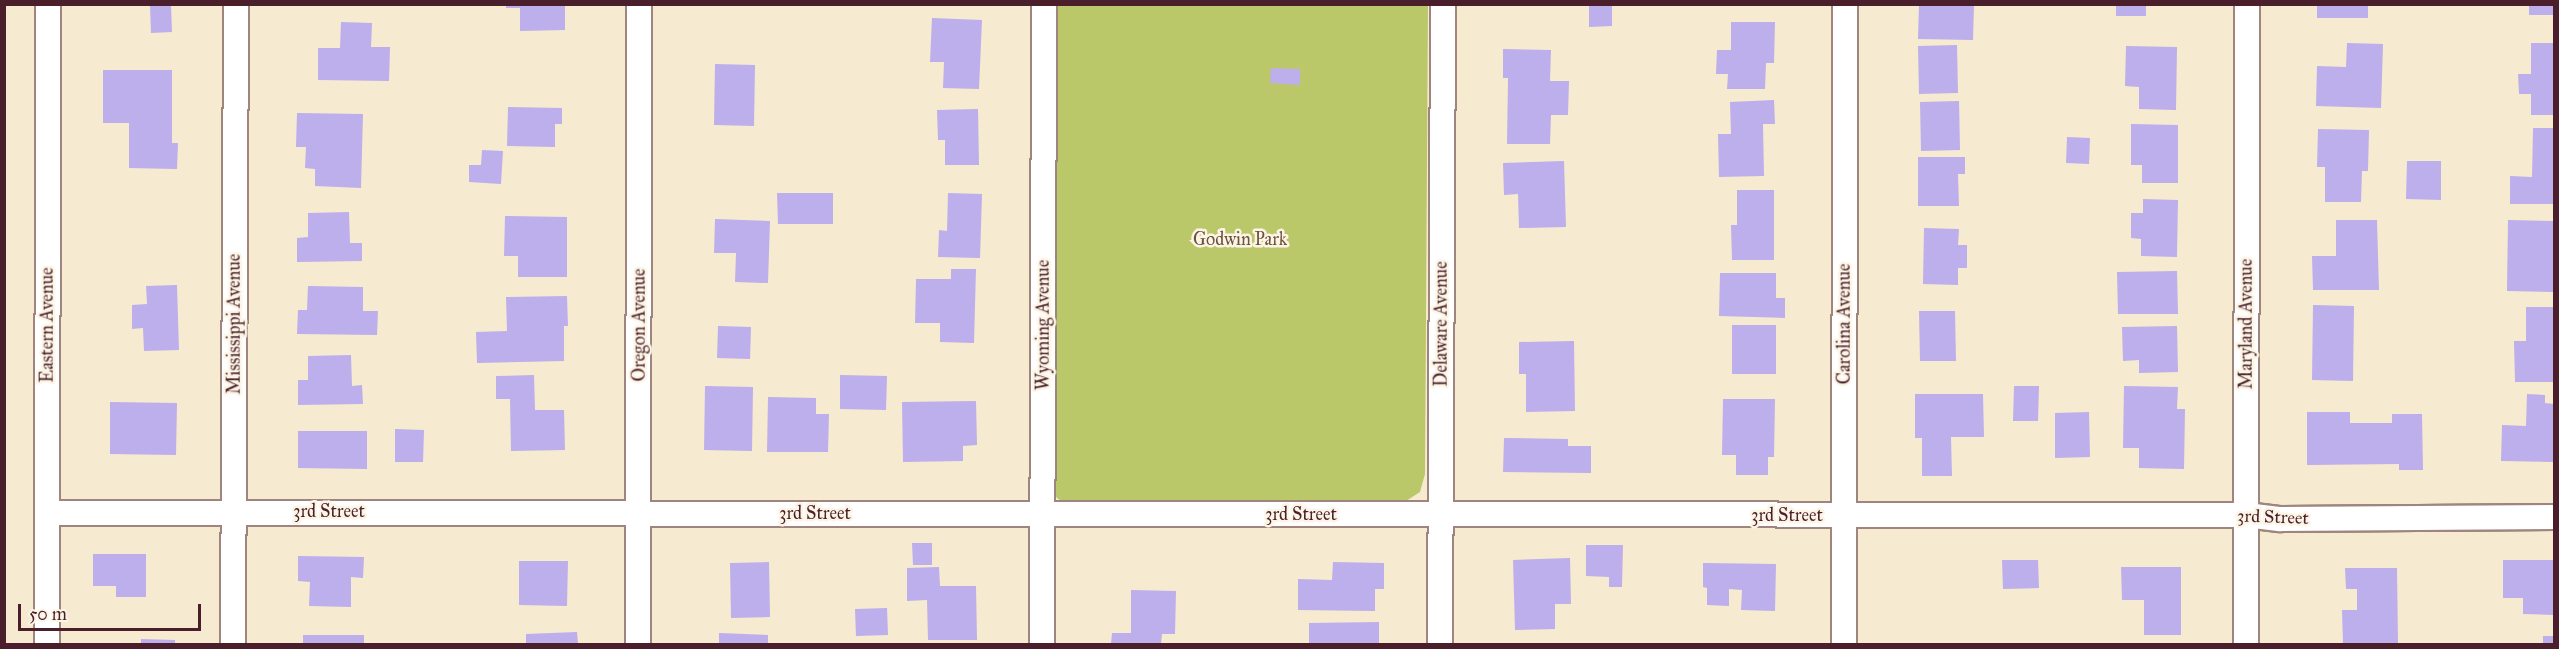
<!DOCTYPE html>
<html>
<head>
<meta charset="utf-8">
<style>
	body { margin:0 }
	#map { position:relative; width:2559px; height:649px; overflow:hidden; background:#f6ead1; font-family:"IM FELL Great Primer",serif }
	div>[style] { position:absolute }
	.green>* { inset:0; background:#bac86a }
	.building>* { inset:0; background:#bdaeec }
	.roads { filter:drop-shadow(2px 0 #a0847e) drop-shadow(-2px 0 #a0847e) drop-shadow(0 2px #a0847e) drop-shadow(0 -2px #a0847e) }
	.street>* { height:24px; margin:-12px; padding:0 12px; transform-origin:12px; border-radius:12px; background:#fff }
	span { translate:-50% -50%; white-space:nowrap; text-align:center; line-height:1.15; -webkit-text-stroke:5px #fcf5e5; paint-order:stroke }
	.park-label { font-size:18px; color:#6c523e }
	.street-label { font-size:18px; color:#4a1f2b }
	.frame { position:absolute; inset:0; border:6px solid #4a1f2b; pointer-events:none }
	.scale { position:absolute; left:18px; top:604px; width:183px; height:27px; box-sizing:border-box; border:3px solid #4a1f2b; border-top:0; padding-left:8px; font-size:18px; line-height:21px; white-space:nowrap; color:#4a1f2b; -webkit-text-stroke:4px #fcf5e5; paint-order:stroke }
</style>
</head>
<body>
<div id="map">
	<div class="green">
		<i style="clip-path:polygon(1053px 5px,1428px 5px,1425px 474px,1420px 492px,1406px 501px,1063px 502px,1057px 498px,1054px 493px)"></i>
	</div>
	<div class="building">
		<i style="clip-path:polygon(506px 4px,565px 4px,565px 30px,520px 31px,520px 8px,506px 8px)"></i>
		<i style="clip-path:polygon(1919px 4px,1974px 4px,1973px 40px,1918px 39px)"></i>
		<i style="clip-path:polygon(2116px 4px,2146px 4px,2146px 16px,2116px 16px)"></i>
		<i style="clip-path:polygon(2317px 4px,2368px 4px,2368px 18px,2317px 18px)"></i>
		<i style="clip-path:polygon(2529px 4px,2554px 4px,2554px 15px,2529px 15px)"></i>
		<i style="clip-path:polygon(150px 5px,171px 5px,172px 32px,151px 33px)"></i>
		<i style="clip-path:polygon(1589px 5px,1612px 5px,1612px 26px,1589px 27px)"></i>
		<i style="clip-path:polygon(932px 18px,982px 20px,979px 89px,943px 88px,944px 62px,930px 62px)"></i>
		<i style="clip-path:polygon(341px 22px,372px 23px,371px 47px,390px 47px,389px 81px,318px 80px,318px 48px,340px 48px)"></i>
		<i style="clip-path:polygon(1731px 22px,1775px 22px,1774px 63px,1766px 63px,1765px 89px,1727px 89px,1728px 74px,1716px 74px,1717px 50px,1731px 50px)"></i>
		<i style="clip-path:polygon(2347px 43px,2383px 44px,2381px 108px,2316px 106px,2317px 66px,2346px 67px)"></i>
		<i style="clip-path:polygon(2531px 43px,2554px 43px,2554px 115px,2531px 115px,2531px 94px,2519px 94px,2518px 74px,2531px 74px)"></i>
		<i style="clip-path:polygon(1957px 45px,1958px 93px,1919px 94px,1918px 46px)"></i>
		<i style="clip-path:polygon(2126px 46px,2177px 47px,2176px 110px,2139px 109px,2139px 87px,2125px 86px)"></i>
		<i style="clip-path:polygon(1503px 49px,1551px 50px,1550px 81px,1569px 81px,1568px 115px,1551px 115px,1550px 144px,1507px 144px,1508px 78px,1503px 78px)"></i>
		<i style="clip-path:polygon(715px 64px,755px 65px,754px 126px,714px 125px)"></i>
		<i style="clip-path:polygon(1271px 68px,1300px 69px,1300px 85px,1270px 83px)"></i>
		<i style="clip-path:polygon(103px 70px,172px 70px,172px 143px,178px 143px,177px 169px,129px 168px,129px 123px,103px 123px)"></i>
		<i style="clip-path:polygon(1774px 100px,1775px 124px,1763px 124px,1764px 176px,1719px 177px,1718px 134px,1731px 134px,1730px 102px)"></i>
		<i style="clip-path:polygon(1959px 101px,1960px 150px,1921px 151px,1920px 102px)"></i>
		<i style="clip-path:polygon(508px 107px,562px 108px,562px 124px,555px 124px,555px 147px,507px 146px)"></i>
		<i style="clip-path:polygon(978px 109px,979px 165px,945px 165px,945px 140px,938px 140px,937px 110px)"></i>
		<i style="clip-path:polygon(297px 113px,363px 114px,361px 188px,315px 186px,315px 169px,305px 168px,306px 147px,296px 147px)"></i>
		<i style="clip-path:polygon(2131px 124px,2178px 125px,2178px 183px,2142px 183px,2142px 165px,2131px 165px)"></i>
		<i style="clip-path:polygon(2533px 128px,2554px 128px,2554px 204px,2510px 204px,2510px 176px,2532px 177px)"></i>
		<i style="clip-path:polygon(2318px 129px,2369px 130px,2368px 171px,2362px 171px,2361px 202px,2325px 202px,2325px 167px,2317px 167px)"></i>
		<i style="clip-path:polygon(2067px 137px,2090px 138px,2089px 164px,2066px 163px)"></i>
		<i style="clip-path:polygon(482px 150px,503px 151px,501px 184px,469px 182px,469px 165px,481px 165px)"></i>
		<i style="clip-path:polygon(1918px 157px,1965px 157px,1965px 174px,1958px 174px,1959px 206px,1918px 206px)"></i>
		<i style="clip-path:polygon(1564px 161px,1566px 227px,1519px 228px,1518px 194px,1504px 195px,1503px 163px)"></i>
		<i style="clip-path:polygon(2407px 161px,2441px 161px,2441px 200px,2406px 199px)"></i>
		<i style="clip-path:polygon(1737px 190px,1774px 190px,1774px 260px,1732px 260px,1731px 225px,1737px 225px)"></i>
		<i style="clip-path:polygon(777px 193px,833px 193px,833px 224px,778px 224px)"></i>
		<i style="clip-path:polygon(948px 193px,982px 194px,980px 258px,938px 257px,939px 230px,947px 231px)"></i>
		<i style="clip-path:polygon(2143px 199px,2178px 200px,2177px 257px,2141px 256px,2141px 239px,2131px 238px,2131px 213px,2143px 213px)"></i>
		<i style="clip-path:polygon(349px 212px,350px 243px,362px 243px,362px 261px,297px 262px,297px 238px,308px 237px,308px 213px)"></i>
		<i style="clip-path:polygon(505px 216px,567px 217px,567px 277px,518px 277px,518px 256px,504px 256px)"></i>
		<i style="clip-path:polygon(715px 219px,770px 221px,768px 283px,735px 282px,736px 253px,714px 253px)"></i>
		<i style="clip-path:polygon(2336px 220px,2377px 220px,2379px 290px,2313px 290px,2312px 256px,2336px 256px)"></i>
		<i style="clip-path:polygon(2508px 220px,2554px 221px,2554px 292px,2507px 291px)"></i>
		<i style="clip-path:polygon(1924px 228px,1959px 229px,1958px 245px,1967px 245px,1967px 268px,1958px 268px,1958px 285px,1923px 284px)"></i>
		<i style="clip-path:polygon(951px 269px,976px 269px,974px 343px,940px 342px,940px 323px,915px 323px,916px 279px,951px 279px)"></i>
		<i style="clip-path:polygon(2177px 271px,2178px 314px,2118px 314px,2117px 272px)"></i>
		<i style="clip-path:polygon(1720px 273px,1776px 273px,1776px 298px,1785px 298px,1785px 318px,1719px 316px)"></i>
		<i style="clip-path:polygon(177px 285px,179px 350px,144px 351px,143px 328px,132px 329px,132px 305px,147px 304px,146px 286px)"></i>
		<i style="clip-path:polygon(308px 286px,363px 287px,363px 311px,378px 311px,377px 335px,297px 334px,298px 310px,307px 310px)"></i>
		<i style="clip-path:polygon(567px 296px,568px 326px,564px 326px,564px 361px,477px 363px,476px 332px,507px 331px,506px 297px)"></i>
		<i style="clip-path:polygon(2313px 305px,2354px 306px,2353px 381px,2312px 380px)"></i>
		<i style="clip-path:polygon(2526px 307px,2554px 307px,2554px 382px,2515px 382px,2514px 341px,2526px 341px)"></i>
		<i style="clip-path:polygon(1919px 311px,1955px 311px,1956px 361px,1920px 361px)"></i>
		<i style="clip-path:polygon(1732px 325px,1776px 325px,1776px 374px,1732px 374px)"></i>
		<i style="clip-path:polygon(718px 326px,751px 327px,750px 359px,717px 358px)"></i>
		<i style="clip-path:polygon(2177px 326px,2178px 372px,2139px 373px,2139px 360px,2123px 361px,2122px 327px)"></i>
		<i style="clip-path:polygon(1574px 341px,1575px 411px,1526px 412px,1526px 374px,1519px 374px,1519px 342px)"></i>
		<i style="clip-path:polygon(351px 355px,352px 386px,362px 385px,363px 404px,298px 405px,298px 380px,308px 380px,308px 356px)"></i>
		<i style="clip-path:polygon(534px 375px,535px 410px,564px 410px,565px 450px,511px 451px,510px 399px,496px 399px,496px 376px)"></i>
		<i style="clip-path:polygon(840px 375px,887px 376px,886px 410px,840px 409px)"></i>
		<i style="clip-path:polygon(705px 386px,753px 387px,752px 451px,704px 450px)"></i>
		<i style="clip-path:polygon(2014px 386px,2039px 386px,2038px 421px,2013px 421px)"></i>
		<i style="clip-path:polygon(2124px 386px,2178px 387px,2177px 409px,2185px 409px,2184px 469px,2139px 468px,2139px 448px,2123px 448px)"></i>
		<i style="clip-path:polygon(1915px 394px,1983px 394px,1984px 437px,1951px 437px,1952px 476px,1922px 476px,1922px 438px,1915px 438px)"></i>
		<i style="clip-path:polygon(2527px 394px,2545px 395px,2545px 403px,2554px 404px,2554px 462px,2501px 461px,2502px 425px,2526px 426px)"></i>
		<i style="clip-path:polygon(768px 397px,816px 398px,816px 414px,829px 414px,828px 452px,767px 452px)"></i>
		<i style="clip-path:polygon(1723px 399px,1775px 399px,1774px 457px,1768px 457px,1768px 475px,1736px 475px,1736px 455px,1722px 455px)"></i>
		<i style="clip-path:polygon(976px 401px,977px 445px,963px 446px,963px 461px,903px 462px,902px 402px)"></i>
		<i style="clip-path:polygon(110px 402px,177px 403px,176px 455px,110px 454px)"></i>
		<i style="clip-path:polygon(2089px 412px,2090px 457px,2055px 458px,2055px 413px)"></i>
		<i style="clip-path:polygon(2307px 412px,2350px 412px,2350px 423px,2392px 423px,2392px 414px,2422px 414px,2423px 470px,2399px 470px,2399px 464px,2307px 465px)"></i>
		<i style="clip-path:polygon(395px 429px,424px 430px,423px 462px,395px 462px)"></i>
		<i style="clip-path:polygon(298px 431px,367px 431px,367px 469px,298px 468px)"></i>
		<i style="clip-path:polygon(1504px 438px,1568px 439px,1568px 446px,1591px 446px,1591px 473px,1503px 472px)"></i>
		<i style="clip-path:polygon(912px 543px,932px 543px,932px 565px,913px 565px)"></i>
		<i style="clip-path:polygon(1586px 545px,1623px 545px,1622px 587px,1609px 587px,1609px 577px,1586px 576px)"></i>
		<i style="clip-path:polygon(93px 554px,146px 554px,146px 597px,116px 597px,116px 586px,93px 586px)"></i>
		<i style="clip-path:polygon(298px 556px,364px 557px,363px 578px,351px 577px,351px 607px,309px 606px,310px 582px,298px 581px)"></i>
		<i style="clip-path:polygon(1570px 558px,1571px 604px,1555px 604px,1555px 629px,1515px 630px,1513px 560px)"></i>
		<i style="clip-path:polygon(2002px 560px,2038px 560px,2039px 588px,2003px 589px)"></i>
		<i style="clip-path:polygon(2503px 560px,2554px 560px,2554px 615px,2523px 614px,2523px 598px,2503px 598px)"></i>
		<i style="clip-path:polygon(519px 561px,568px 561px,567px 606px,519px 605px)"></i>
		<i style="clip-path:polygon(769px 562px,770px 617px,731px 618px,730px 563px)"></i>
		<i style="clip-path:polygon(1333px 562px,1384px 563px,1384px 589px,1375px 589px,1375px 611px,1298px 610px,1298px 579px,1332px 580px)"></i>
		<i style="clip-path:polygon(1703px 563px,1776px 564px,1775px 611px,1741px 610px,1742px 590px,1729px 589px,1729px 606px,1707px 605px,1707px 588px,1703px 587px)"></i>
		<i style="clip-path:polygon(939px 567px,940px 586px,976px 586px,977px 640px,928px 640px,927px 600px,907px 601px,907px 568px)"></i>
		<i style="clip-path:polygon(2121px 567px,2181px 567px,2181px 635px,2144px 635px,2144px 600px,2122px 600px)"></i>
		<i style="clip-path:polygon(2345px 568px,2397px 568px,2398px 644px,2343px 644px,2342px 610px,2357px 610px,2357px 589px,2346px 589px)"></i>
		<i style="clip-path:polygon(1131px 590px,1176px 591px,1175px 634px,1162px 634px,1161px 644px,1111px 644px,1112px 633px,1131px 633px)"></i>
		<i style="clip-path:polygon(887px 608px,888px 635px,856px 636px,855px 609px)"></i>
		<i style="clip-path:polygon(1379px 622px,1379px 644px,1309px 644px,1309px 623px)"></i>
		<i style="clip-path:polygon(577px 632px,578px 644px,526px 644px,526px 634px)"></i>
		<i style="clip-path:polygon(719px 633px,768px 635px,768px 644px,719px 644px)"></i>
		<i style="clip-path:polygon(303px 635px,364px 635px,364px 644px,303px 644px)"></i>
		<i style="clip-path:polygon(2543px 636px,2554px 636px,2554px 644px,2543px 644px)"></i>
		<i style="clip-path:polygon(141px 639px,175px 640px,175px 644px,141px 644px)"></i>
	</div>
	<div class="roads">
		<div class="street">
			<i style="left:47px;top:513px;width:2199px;rotate:0.05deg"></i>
			<i style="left:2246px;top:515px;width:35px;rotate:7deg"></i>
			<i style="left:2281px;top:519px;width:273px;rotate:-0.4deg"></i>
			<i style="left:47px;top:644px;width:640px;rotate:-89.91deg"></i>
			<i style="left:233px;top:644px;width:640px;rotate:-89.73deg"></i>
			<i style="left:638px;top:644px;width:640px;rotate:-89.91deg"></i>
			<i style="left:1042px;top:644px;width:640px;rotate:-89.82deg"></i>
			<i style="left:1440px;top:644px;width:640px;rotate:-89.73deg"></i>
			<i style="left:1844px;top:644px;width:640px;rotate:-89.91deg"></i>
			<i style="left:2246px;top:644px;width:640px;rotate:-89.91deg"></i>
		</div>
	</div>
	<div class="park-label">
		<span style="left:1240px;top:239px">Godwin Park</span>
	</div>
	<div class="street-label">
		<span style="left:234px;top:324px;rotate:-90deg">Mississippi Avenue</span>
		<span style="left:1441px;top:324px;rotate:-90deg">Delaware Avenue</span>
		<span style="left:1844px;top:324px;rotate:-90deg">Carolina Avenue</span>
		<span style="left:2246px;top:324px;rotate:-90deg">Maryland Avenue</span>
		<span style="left:47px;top:325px;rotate:-90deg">Eastern Avenue</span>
		<span style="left:639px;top:325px;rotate:-90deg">Oregon Avenue</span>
		<span style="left:1043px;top:325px;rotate:-90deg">Wyoming Avenue</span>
		<span style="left:329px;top:511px">3rd Street</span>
		<span style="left:815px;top:513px">3rd Street</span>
		<span style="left:1301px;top:514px">3rd Street</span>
		<span style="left:1787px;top:515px">3rd Street</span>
		<span style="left:2273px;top:517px;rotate:2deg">3rd Street</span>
	</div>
	<div class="frame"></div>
	<div class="scale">50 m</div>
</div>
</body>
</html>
